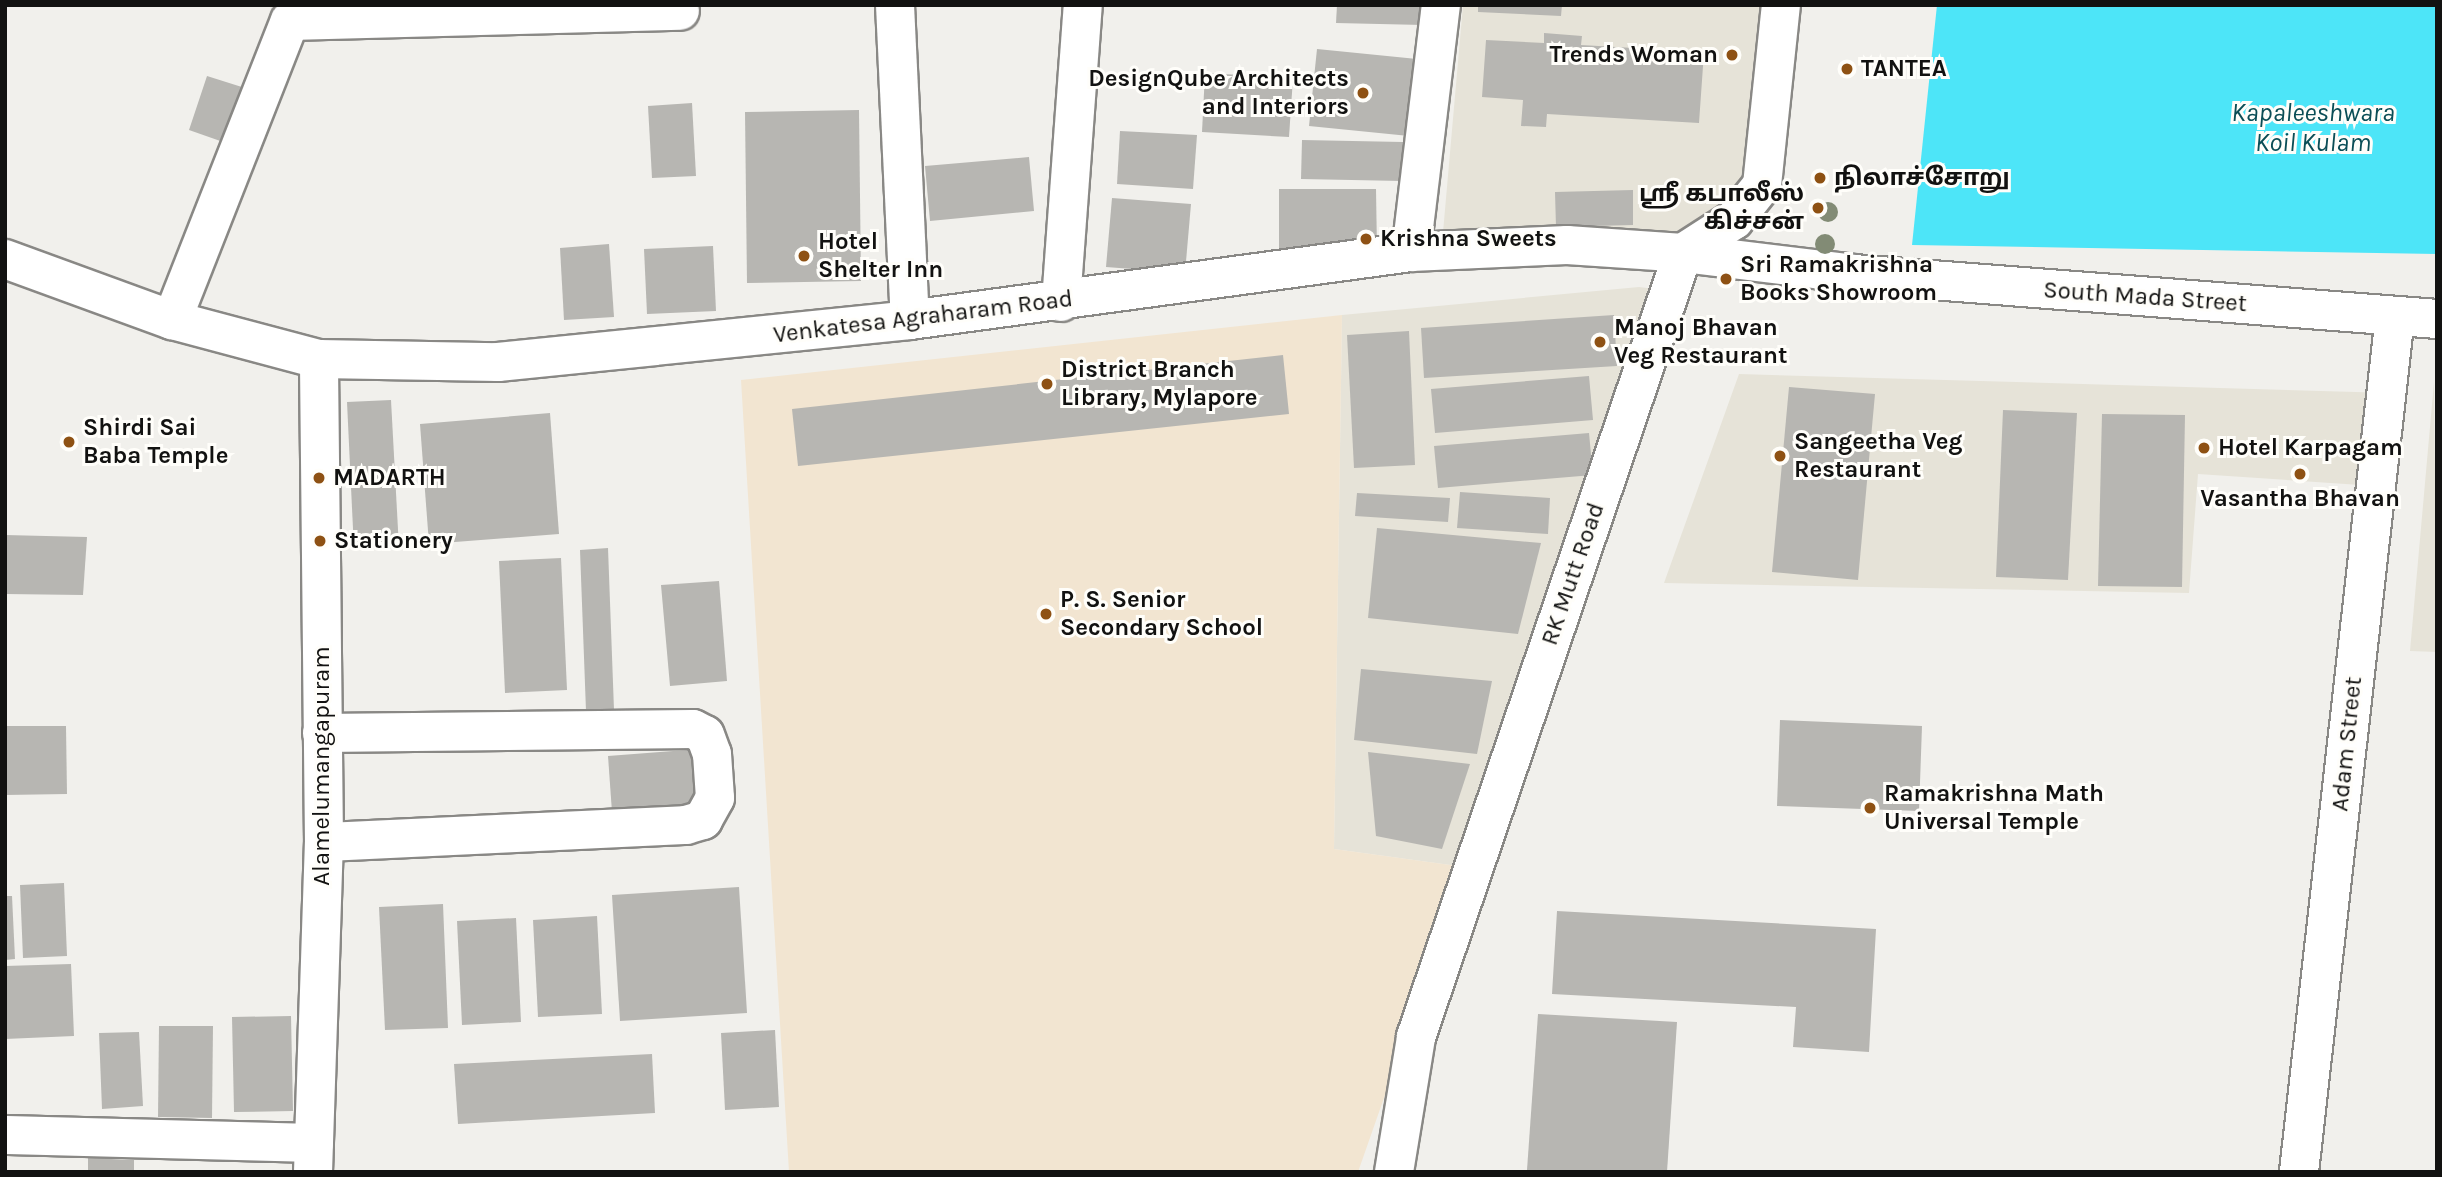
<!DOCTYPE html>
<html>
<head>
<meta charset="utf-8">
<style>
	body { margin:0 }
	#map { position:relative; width:2442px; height:1177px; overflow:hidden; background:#f1f0ec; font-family:Karla,"Noto Sans Tamil",sans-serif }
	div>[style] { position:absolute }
	.built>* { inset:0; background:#e6e3d8 }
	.education>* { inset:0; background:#f2e5d1 }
	.water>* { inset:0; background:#4de5f8 }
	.building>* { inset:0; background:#b7b6b2 }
	.roads { filter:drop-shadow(2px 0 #898885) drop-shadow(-2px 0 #898885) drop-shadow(0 2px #898885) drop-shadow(0 -2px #898885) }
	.minor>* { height:38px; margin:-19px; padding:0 19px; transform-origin:19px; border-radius:19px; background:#fff }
	.major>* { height:38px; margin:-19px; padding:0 19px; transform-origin:19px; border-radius:19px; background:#fff }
	.trees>* { width:20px; height:20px; margin:-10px; border-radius:50%; background:#828b75 }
	.dots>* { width:19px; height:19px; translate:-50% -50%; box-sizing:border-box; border:4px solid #fffefa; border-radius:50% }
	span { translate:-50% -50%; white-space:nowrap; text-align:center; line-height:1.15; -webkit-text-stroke:6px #fffefa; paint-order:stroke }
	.poi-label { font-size:24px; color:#121211; font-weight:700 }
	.right { translate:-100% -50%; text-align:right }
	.left { translate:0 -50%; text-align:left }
	.street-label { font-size:24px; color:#121211 }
	.water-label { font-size:26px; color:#0b4e56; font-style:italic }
	.frame { position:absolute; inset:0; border:7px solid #121211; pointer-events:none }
</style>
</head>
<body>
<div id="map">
	<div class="built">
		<i style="clip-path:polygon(1463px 5px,1761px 5px,1749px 169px,1701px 248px,1441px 255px)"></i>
		<i style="clip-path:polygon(1639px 287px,1663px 290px,1465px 867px,1334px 849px,1342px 315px)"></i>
		<i style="clip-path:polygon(1739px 374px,2391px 393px,2375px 486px,2198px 474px,2189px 593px,1664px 583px)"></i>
		<i style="clip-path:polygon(2434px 382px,2437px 652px,2410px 651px)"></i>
	</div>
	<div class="education">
		<i style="clip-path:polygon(1342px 315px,1334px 849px,1465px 867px,1358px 1172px,789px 1172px,741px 380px)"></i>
	</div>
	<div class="water">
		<i style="clip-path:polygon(1937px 5px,2437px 5px,2437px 254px,1912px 245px)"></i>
	</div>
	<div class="building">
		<i style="clip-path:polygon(1337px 5px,1424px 5px,1423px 25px,1336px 23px)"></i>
		<i style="clip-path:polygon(1478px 5px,1562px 5px,1561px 16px,1478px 12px)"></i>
		<i style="clip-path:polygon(1544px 33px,1582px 36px,1581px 45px,1704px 52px,1699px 123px,1547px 114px,1546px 127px,1521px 126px,1523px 100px,1482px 97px,1486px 40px,1544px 43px)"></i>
		<i style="clip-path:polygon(1317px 49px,1417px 59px,1409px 136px,1309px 126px)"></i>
		<i style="clip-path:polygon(1205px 73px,1293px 78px,1289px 137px,1202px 132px)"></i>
		<i style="clip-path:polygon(207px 76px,245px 88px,226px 143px,189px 130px)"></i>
		<i style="clip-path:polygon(692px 103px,696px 176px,652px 178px,648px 106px)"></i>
		<i style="clip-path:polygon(859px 110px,861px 281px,747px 283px,745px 112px)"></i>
		<i style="clip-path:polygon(1120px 131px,1197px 135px,1193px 189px,1117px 184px)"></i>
		<i style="clip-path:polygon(1302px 140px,1403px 142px,1402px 181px,1301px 179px)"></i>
		<i style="clip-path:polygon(1029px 157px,1034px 211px,930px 221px,925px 166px)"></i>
		<i style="clip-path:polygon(1279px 189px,1376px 189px,1377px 251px,1279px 251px)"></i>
		<i style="clip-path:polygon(1633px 190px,1633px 225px,1556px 227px,1555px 192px)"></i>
		<i style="clip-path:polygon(1112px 198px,1191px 204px,1185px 273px,1106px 267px)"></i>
		<i style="clip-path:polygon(609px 244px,614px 317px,564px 320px,560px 248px)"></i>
		<i style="clip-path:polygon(713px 246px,716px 311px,647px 314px,644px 249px)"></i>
		<i style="clip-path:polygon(1614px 315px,1617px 366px,1424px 378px,1421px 328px)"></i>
		<i style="clip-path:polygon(1409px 331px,1415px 465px,1354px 468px,1347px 335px)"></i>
		<i style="clip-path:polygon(1283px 355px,1289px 414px,798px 466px,792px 409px)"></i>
		<i style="clip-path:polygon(1589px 376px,1593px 420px,1435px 433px,1431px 389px)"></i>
		<i style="clip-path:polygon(1789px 387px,1875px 394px,1858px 580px,1772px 572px)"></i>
		<i style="clip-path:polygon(391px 400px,399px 548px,354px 550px,347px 402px)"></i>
		<i style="clip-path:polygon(2003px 410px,2077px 413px,2068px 580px,1996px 577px)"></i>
		<i style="clip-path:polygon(550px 413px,559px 534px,429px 544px,420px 424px)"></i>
		<i style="clip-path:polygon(2102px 414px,2185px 415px,2182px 587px,2098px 586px)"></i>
		<i style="clip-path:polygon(1589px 433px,1593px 475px,1438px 488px,1434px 446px)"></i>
		<i style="clip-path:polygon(1460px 492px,1550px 498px,1548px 534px,1457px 528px)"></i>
		<i style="clip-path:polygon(1357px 493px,1450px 498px,1448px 522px,1355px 516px)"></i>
		<i style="clip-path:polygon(1377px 528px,1541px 543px,1518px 634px,1368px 618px)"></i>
		<i style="clip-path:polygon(5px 535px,87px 537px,83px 595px,5px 594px)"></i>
		<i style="clip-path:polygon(608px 548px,614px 710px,586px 711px,580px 550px)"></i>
		<i style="clip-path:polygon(561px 558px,567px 690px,505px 693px,499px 561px)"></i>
		<i style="clip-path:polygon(719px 581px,727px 681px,670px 686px,661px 585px)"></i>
		<i style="clip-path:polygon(1361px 669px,1492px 681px,1477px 754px,1354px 740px)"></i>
		<i style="clip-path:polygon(1780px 720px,1922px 726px,1919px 811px,1777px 806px)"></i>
		<i style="clip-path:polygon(5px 726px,66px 726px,67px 794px,5px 795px)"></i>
		<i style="clip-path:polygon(699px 749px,704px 804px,612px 812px,608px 756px)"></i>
		<i style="clip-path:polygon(1368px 752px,1470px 764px,1442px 849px,1376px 836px)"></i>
		<i style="clip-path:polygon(64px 883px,67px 956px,23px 958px,20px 885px)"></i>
		<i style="clip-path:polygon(739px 887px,747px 1013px,620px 1021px,612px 895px)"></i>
		<i style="clip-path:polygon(5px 896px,12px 896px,15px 959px,5px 960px)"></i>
		<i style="clip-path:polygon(443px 904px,448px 1028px,385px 1030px,379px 907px)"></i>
		<i style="clip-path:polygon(1557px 911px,1876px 929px,1869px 1052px,1793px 1047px,1796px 1007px,1552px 994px)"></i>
		<i style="clip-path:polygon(597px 916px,602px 1014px,538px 1017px,533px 920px)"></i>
		<i style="clip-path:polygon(516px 918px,521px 1022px,462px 1025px,457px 921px)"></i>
		<i style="clip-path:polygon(71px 964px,74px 1036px,5px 1039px,5px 966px)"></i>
		<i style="clip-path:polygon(1538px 1014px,1677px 1022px,1667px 1172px,1527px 1170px)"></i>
		<i style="clip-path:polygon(291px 1016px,293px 1111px,234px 1112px,232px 1017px)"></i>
		<i style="clip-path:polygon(159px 1026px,213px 1026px,212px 1118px,158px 1117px)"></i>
		<i style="clip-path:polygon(775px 1030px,779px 1107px,725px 1110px,721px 1033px)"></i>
		<i style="clip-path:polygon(139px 1032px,143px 1106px,102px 1109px,99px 1033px)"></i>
		<i style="clip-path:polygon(652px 1054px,655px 1113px,458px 1124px,454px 1064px)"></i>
		<i style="clip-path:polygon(88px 1158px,134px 1160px,134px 1172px,88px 1172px)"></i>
	</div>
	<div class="roads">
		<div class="minor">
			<i style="left:895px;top:5px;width:315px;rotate:87.3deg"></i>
			<i style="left:1411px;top:252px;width:249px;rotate:-83.1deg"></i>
			<i style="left:5px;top:259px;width:178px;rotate:20.1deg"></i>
			<i style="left:172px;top:320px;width:152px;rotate:14.9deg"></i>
			<i style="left:319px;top:359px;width:179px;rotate:1deg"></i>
			<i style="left:498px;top:362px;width:414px;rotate:-5.8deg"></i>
			<i style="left:910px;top:320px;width:506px;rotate:-7.73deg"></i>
			<i style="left:1411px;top:252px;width:156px;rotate:-2.6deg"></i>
			<i style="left:1567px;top:245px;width:116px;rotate:3.9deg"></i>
			<i style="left:1683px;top:253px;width:172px;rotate:7deg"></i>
			<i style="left:1854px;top:274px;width:585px;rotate:4.41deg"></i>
			<i style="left:1061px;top:302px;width:298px;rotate:-85.8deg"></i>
			<i style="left:172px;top:320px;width:321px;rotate:-68.5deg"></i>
			<i style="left:290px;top:21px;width:390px;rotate:-1.5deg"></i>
			<i style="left:322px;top:733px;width:371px;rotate:-0.6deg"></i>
			<i style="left:693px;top:729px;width:13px;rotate:27deg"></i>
			<i style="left:705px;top:735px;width:20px;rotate:70deg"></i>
			<i style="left:712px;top:754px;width:44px;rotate:86.1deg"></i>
			<i style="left:715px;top:798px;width:25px;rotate:119deg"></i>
			<i style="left:703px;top:820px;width:18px;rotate:164deg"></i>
			<i style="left:686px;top:825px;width:362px;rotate:177.3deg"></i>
			<i style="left:5px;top:1135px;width:309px;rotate:1.5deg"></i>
			<i style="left:313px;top:1172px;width:330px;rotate:-88.1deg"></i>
			<i style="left:324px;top:842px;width:483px;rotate:-90.6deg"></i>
			<i style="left:2299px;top:1172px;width:861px;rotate:-83.6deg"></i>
		</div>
		<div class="major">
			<i style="left:1394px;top:1172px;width:137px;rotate:-80.7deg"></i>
			<i style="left:1416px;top:1037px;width:828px;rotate:-71.19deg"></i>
			<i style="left:1683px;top:253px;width:61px;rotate:-32.9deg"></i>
			<i style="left:1734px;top:220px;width:45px;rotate:-51.3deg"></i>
			<i style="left:1762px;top:185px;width:181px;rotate:-84deg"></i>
		</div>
	</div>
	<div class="trees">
		<i style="left:1828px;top:212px"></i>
		<i style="left:1825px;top:244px"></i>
	</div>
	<div class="dots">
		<i style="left:1732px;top:55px;background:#8e5113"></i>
		<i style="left:1847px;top:69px;background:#8e5113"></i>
		<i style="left:1363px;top:93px;background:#8e5113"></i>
		<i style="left:1820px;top:178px;background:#8e5113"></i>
		<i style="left:1818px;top:208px;background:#8e5113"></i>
		<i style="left:1366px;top:239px;background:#8e5113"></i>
		<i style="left:804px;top:256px;background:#8e5113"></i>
		<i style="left:1726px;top:279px;background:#8e5113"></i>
		<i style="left:1600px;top:342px;background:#8e5113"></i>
		<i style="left:1047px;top:384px;background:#8e5113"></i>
		<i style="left:69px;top:442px;background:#8e5113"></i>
		<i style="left:2204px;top:448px;background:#8e5113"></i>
		<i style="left:1780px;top:456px;background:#8e5113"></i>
		<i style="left:2300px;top:474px;background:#8e5113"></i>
		<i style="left:319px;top:478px;background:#8e5113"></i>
		<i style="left:320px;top:541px;background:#8e5113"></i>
		<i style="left:1046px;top:614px;background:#8e5113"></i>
		<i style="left:1870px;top:808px;background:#8e5113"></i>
	</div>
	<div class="poi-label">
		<span class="right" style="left:1718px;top:55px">Trends Woman</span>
		<span class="left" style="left:1861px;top:69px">TANTEA</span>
		<span class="right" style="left:1349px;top:93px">DesignQube Architects<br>and Interiors</span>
		<span class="left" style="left:1834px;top:178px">நிலாச்சோறு</span>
		<span class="right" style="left:1804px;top:208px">ஶ்ரீ கபாலீஸ்<br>கிச்சன்</span>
		<span class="left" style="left:1380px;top:239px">Krishna Sweets</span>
		<span class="left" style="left:818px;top:256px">Hotel<br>Shelter Inn</span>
		<span class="left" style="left:1740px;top:279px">Sri Ramakrishna<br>Books Showroom</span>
		<span class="left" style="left:1614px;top:342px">Manoj Bhavan<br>Veg Restaurant</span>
		<span class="left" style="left:1061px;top:384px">District Branch<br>Library, Mylapore</span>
		<span class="left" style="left:83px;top:442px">Shirdi Sai<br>Baba Temple</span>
		<span class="left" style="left:1794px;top:456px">Sangeetha Veg<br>Restaurant</span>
		<span class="left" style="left:2218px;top:448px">Hotel Karpagam</span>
		<span class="left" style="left:333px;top:478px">MADARTH</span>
		<span style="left:2300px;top:499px">Vasantha Bhavan</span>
		<span class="left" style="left:334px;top:541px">Stationery</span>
		<span class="left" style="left:1060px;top:614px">P. S. Senior<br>Secondary School</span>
		<span class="left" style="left:1884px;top:808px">Ramakrishna Math<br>Universal Temple</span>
	</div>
	<div class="street-label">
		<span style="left:2145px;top:297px;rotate:4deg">South Mada Street</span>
		<span style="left:923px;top:317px;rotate:-7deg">Venkatesa Agraharam Road</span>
		<span style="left:1573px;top:574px;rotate:-71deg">RK Mutt Road</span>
		<span style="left:2347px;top:744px;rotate:-84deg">Adam Street</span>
		<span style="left:322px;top:766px;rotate:-90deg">Alamelumangapuram</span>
	</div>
	<div class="water-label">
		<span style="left:2313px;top:128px">Kapaleeshwara<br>Koil Kulam</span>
	</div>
	<div class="frame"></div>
</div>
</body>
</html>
